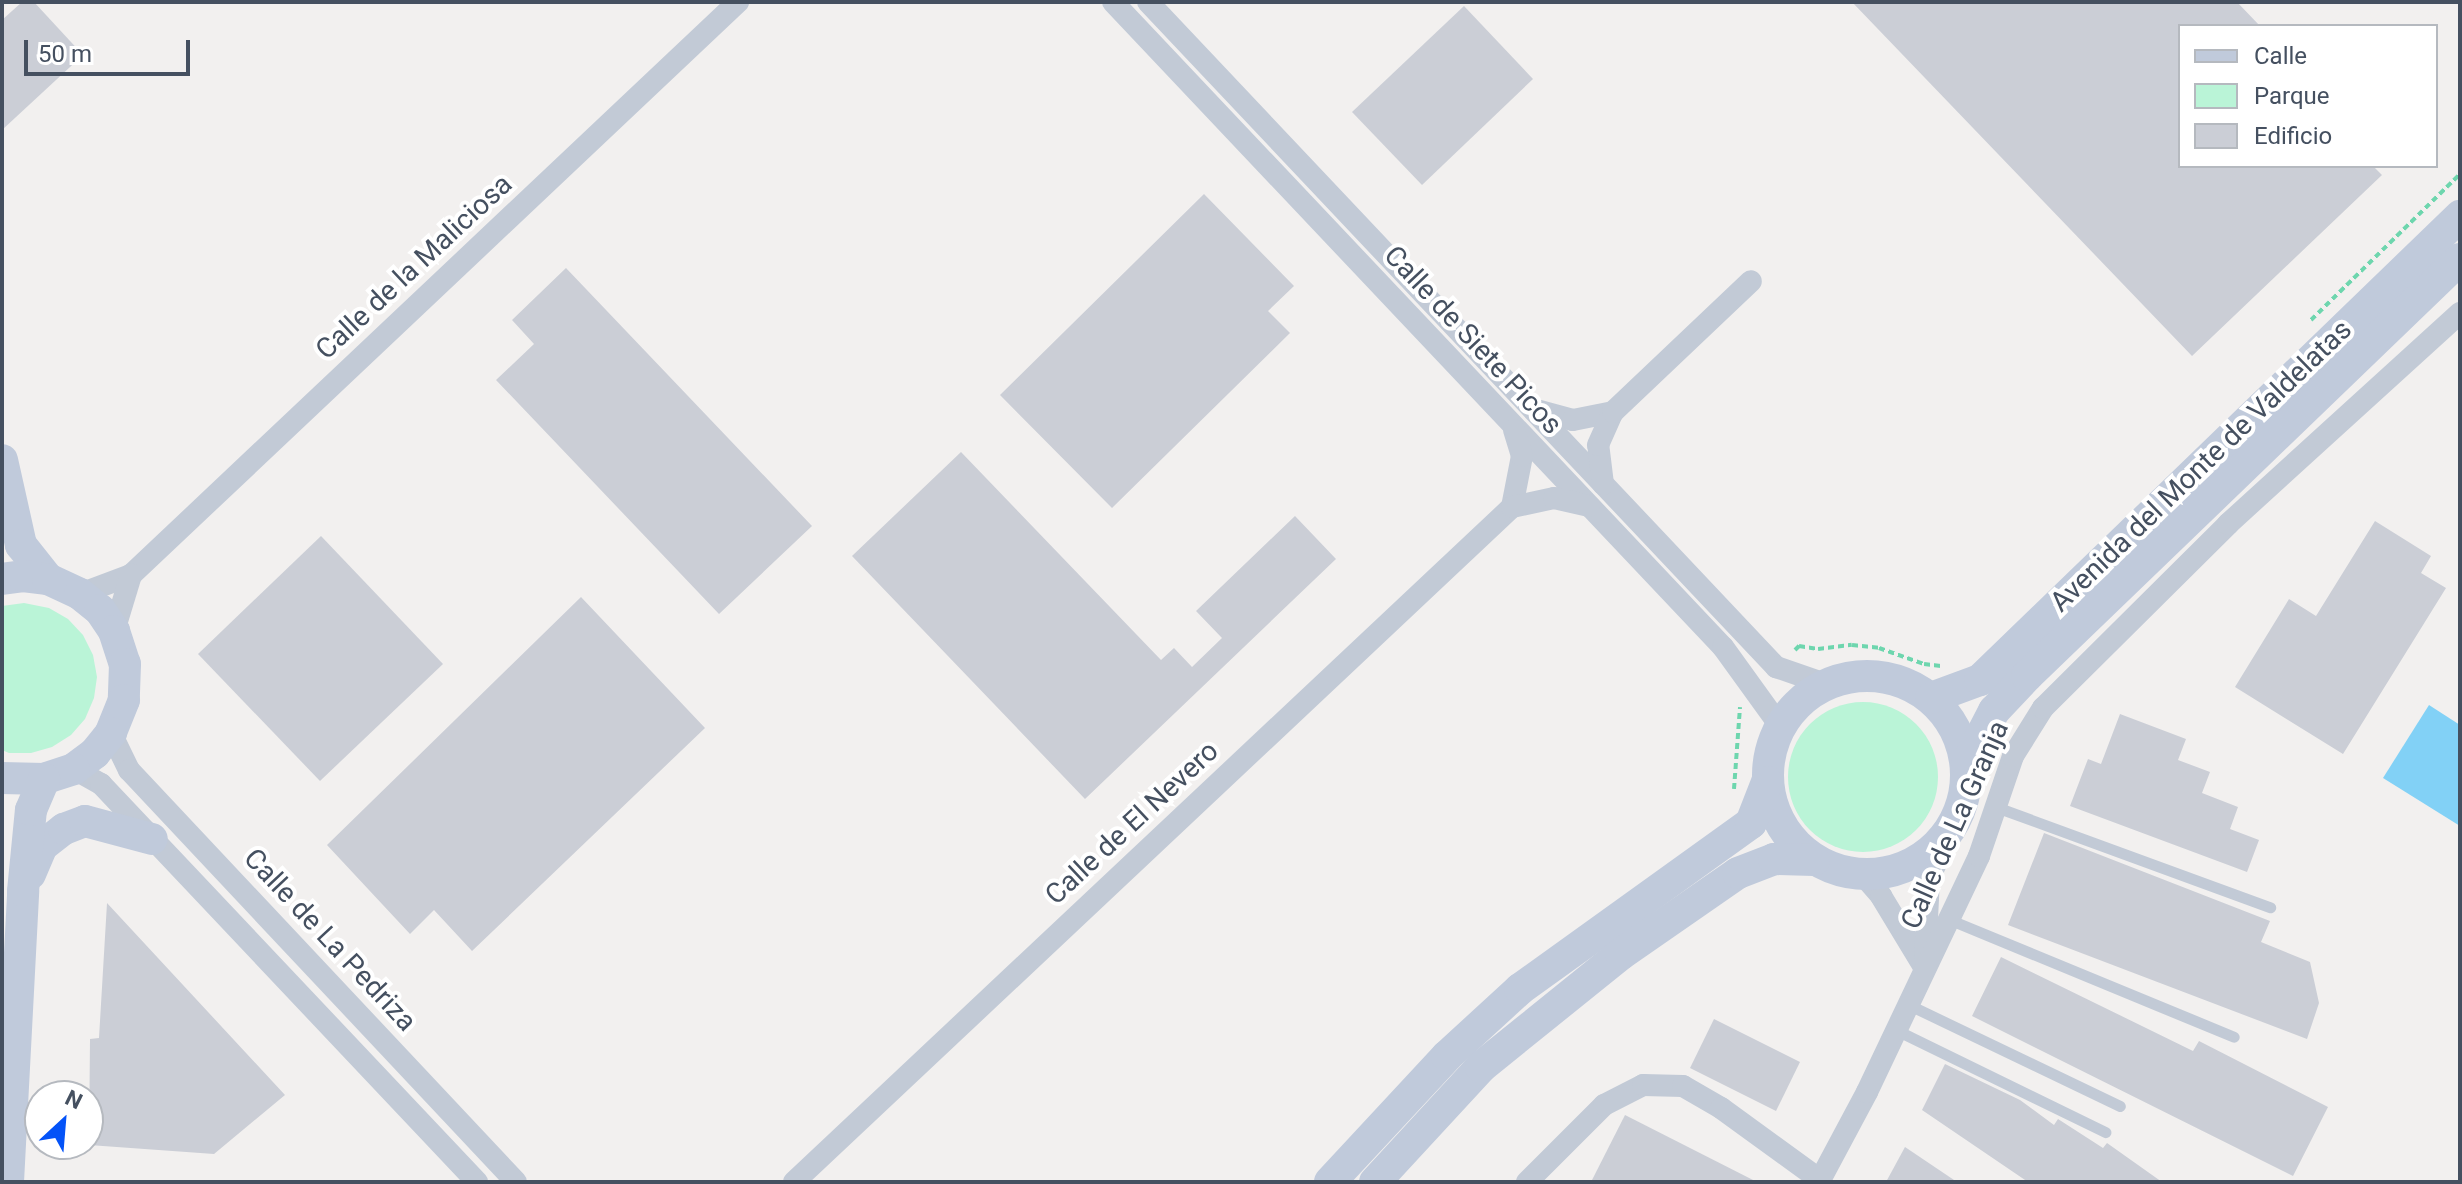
<!DOCTYPE html>
<html>
<head>
<meta charset="utf-8">
<style>
	body { margin:0 }
	#map { position:relative; width:2462px; height:1184px; overflow:hidden; background:#f2f0ef; font-family:Roboto,sans-serif }
	div>[style] { position:absolute }
	.green>* { inset:0; background:#baf4d7 }
	.round { border-radius:50% }
	.water>* { inset:0; background:#82d1f6 }
	.building>* { inset:0; background:#cbced6 }
	.path>* { height:4px; margin-top:-2px; transform-origin:0; background:repeating-linear-gradient(90deg,#6ed6ae 0 6px,transparent 0 10px) }
	.lane>* { height:11px; margin:-5.5px; padding:0 5.5px; transform-origin:5.5px; border-radius:5.5px; background:#c2cad6 }
	.street>* { height:22px; margin:-11px; padding:0 11px; transform-origin:11px; border-radius:11px; background:#c2cad6 }
	.secondary>* { height:32px; margin:-16px; padding:0 16px; transform-origin:16px; border-radius:16px; background:#c0cadb }
	.secondary>.ring { margin:-16px; padding:0; box-sizing:content-box; background:none; border:32px solid #c0cadb; border-radius:50% }
	span { translate:-50% -50%; white-space:nowrap; text-align:center; line-height:1.15; -webkit-text-stroke:8px #fff; paint-order:stroke }
	.street-label { font-size:28px; color:#455060 }
	.frame { position:absolute; inset:0; border:4px solid #455060; pointer-events:none }
	.legend { position:absolute; left:2178px; top:24px; width:260px; height:144px; box-sizing:border-box; background:#fff; border:2px solid #b5b9bf; margin:0; padding:10px 14px; list-style:none; font-size:24px; color:#455060 }
	.legend li { display:flex; align-items:center; gap:16px; height:40px }
	.legend b { width:40px; border:2px solid #b5b9bf }
	.north { position:absolute; left:24px; top:1080px; width:80px; height:80px; box-sizing:border-box; background:#fff; border:2px solid #b5b9bf; border-radius:50%; rotate:26deg; font-size:22px; font-weight:700; line-height:32px; text-align:center; color:#455060 }
	.north::after { content:''; display:block; margin:auto; width:28px; height:36px; background:#0453f8; clip-path:polygon(50% 0,100% 100%,50% 72%,0 100%) }
	.scale { position:absolute; left:24px; top:40px; width:166px; height:36px; box-sizing:border-box; border:4px solid #455060; border-top:0; padding-left:10px; font-size:24px; line-height:28px; white-space:nowrap; color:#455060; -webkit-text-stroke:6px #fff; paint-order:stroke }
</style>
</head>
<body>
<div id="map">
	<div class="green">
		<i style="clip-path:polygon(24px 603px,49px 608px,68px 619px,83px 635px,93px 655px,97px 677px,94px 698px,85px 719px,71px 735px,52px 747px,31px 753px,9px 753px,2px 750px,2px 606px)"></i>
		<i class="round" style="left:1788px;top:702px;width:150px;height:150px"></i>
	</div>
	<div class="water">
		<i style="clip-path:polygon(2429px 705px,2460px 725px,2460px 826px,2383px 778px)"></i>
	</div>
	<div class="building">
		<i style="clip-path:polygon(22px 2px,34px 2px,83px 55px,2px 130px,2px 20px)"></i>
		<i style="clip-path:polygon(1852px 2px,2237px 2px,2260px 26px,2180px 26px,2180px 166px,2373px 166px,2382px 175px,2192px 356px)"></i>
		<i style="clip-path:polygon(1464px 6px,1533px 79px,1422px 185px,1352px 112px)"></i>
		<i style="clip-path:polygon(1204px 194px,1294px 286px,1268px 311px,1290px 333px,1112px 508px,1000px 395px)"></i>
		<i style="clip-path:polygon(566px 268px,812px 526px,719px 614px,496px 380px,534px 344px,512px 320px)"></i>
		<i style="clip-path:polygon(961px 452px,1161px 660px,1174px 648px,1192px 667px,1222px 638px,1196px 611px,1295px 516px,1336px 559px,1085px 799px,852px 556px)"></i>
		<i style="clip-path:polygon(2375px 521px,2431px 556px,2421px 573px,2446px 588px,2343px 754px,2235px 687px,2289px 599px,2316px 616px)"></i>
		<i style="clip-path:polygon(321px 536px,443px 664px,320px 781px,198px 654px)"></i>
		<i style="clip-path:polygon(581px 597px,705px 728px,472px 951px,434px 910px,410px 934px,327px 845px)"></i>
		<i style="clip-path:polygon(2120px 714px,2186px 739px,2178px 760px,2210px 772px,2202px 793px,2238px 807px,2230px 829px,2259px 840px,2247px 872px,2070px 806px,2088px 759px,2101px 764px)"></i>
		<i style="clip-path:polygon(2044px 833px,2270px 921px,2261px 942px,2310px 962px,2319px 1003px,2307px 1039px,2008px 925px)"></i>
		<i style="clip-path:polygon(107px 903px,285px 1095px,214px 1154px,89px 1145px,90px 1039px,99px 1038px)"></i>
		<i style="clip-path:polygon(2001px 957px,2193px 1051px,2199px 1041px,2328px 1107px,2293px 1176px,1972px 1016px)"></i>
		<i style="clip-path:polygon(1714px 1019px,1800px 1062px,1776px 1111px,1690px 1068px)"></i>
		<i style="clip-path:polygon(1945px 1064px,2020px 1100px,2054px 1125px,2058px 1119px,2103px 1148px,2107px 1143px,2162px 1182px,2028px 1182px,1922px 1110px)"></i>
		<i style="clip-path:polygon(1625px 1115px,1757px 1182px,1591px 1182px)"></i>
		<i style="clip-path:polygon(1905px 1147px,1957px 1182px,1886px 1182px)"></i>
	</div>
	<div class="path">
		<i style="left:2311px;top:320px;width:209px;rotate:-44.4deg"></i>
		<i style="left:1795px;top:650px;width:6px;rotate:-45deg"></i>
		<i style="left:1799px;top:646px;width:19px;rotate:9deg"></i>
		<i style="left:1818px;top:649px;width:34px;rotate:-7deg"></i>
		<i style="left:1852px;top:645px;width:27px;rotate:6deg"></i>
		<i style="left:1879px;top:648px;width:48px;rotate:19.6deg"></i>
		<i style="left:1924px;top:664px;width:17px;rotate:7deg"></i>
		<i style="left:1734px;top:789px;width:82px;rotate:-85.8deg"></i>
	</div>
	<div class="lane">
		<i style="left:1996px;top:807px;width:292px;rotate:20.1deg"></i>
		<i style="left:1948px;top:919px;width:309px;rotate:22.4deg"></i>
		<i style="left:1907px;top:1004px;width:236px;rotate:25.6deg"></i>
		<i style="left:1896px;top:1030px;width:233px;rotate:26deg"></i>
	</div>
	<div class="street">
		<i style="left:1113px;top:2px;width:888px;rotate:46.6deg"></i>
		<i style="left:1723px;top:647px;width:97px;rotate:54.2deg"></i>
		<i style="left:1148px;top:2px;width:915px;rotate:46.64deg"></i>
		<i style="left:1776px;top:667px;width:52px;rotate:19.1deg"></i>
		<i style="left:1533px;top:409px;width:41px;rotate:15.4deg"></i>
		<i style="left:1573px;top:420px;width:41px;rotate:-11.3deg"></i>
		<i style="left:1603px;top:484px;width:39px;rotate:-97deg"></i>
		<i style="left:1598px;top:445px;width:36px;rotate:-66deg"></i>
		<i style="left:1613px;top:412px;width:190px;rotate:-43.5deg"></i>
		<i style="left:1512px;top:507px;width:52px;rotate:-78.9deg"></i>
		<i style="left:1522px;top:456px;width:27px;rotate:-107deg"></i>
		<i style="left:80px;top:594px;width:54px;rotate:-20.4deg"></i>
		<i style="left:131px;top:575px;width:835px;rotate:-43.35deg"></i>
		<i style="left:114px;top:631px;width:59px;rotate:-73.1deg"></i>
		<i style="left:111px;top:733px;width:41px;rotate:64.1deg"></i>
		<i style="left:129px;top:770px;width:565px;rotate:46.79deg"></i>
		<i style="left:74px;top:769px;width:31px;rotate:29deg"></i>
		<i style="left:101px;top:784px;width:548px;rotate:46.63deg"></i>
		<i style="left:1863px;top:875px;width:28px;rotate:49deg"></i>
		<i style="left:1881px;top:896px;width:83px;rotate:58.8deg"></i>
		<i style="left:1925px;top:958px;width:80px;rotate:-87.1deg"></i>
		<i style="left:1929px;top:878px;width:53px;rotate:-64.4deg"></i>
		<i style="left:794px;top:1182px;width:985px;rotate:-43.23deg"></i>
		<i style="left:1512px;top:507px;width:43px;rotate:-12.1deg"></i>
		<i style="left:1554px;top:498px;width:36px;rotate:13deg"></i>
		<i style="left:1527px;top:1182px;width:109px;rotate:-45deg"></i>
		<i style="left:1604px;top:1105px;width:44px;rotate:-27.1deg"></i>
		<i style="left:1643px;top:1085px;width:40px;rotate:1.4deg"></i>
		<i style="left:1683px;top:1086px;width:44px;rotate:30.1deg"></i>
		<i style="left:1721px;top:1108px;width:122px;rotate:36deg"></i>
		<i style="left:1819px;top:1182px;width:102px;rotate:-61.9deg"></i>
		<i style="left:1867px;top:1092px;width:261px;rotate:-64.6deg"></i>
		<i style="left:1979px;top:856px;width:106px;rotate:-71.2deg"></i>
		<i style="left:2013px;top:756px;width:57px;rotate:-58deg"></i>
		<i style="left:2043px;top:708px;width:261px;rotate:-44.8deg"></i>
		<i style="left:2228px;top:524px;width:314px;rotate:-42.3deg"></i>
	</div>
	<div class="secondary">
		<i style="left:2px;top:460px;width:87px;rotate:77.4deg"></i>
		<i style="left:21px;top:545px;width:43px;rotate:51.5deg"></i>
		<i style="left:2px;top:579px;width:21px;rotate:-8deg"></i>
		<i style="left:23px;top:576px;width:25px;rotate:7deg"></i>
		<i style="left:48px;top:579px;width:35px;rotate:25deg"></i>
		<i style="left:80px;top:594px;width:26px;rotate:39deg"></i>
		<i style="left:100px;top:610px;width:25px;rotate:56deg"></i>
		<i style="left:114px;top:631px;width:35px;rotate:72deg"></i>
		<i style="left:125px;top:664px;width:36px;rotate:92deg"></i>
		<i style="left:124px;top:700px;width:35px;rotate:112deg"></i>
		<i style="left:111px;top:733px;width:26px;rotate:129deg"></i>
		<i style="left:95px;top:753px;width:26px;rotate:143deg"></i>
		<i style="left:74px;top:769px;width:32px;rotate:162deg"></i>
		<i style="left:44px;top:779px;width:42px;rotate:-178.6deg"></i>
		<i class="ring" style="left:1768px;top:676px;width:166px;height:166px"></i>
		<i style="left:1931px;top:698px;width:52px;rotate:-20.2deg"></i>
		<i style="left:1980px;top:680px;width:668px;rotate:-44.03deg"></i>
		<i style="left:1967px;top:763px;width:59px;rotate:-62.6deg"></i>
		<i style="left:1994px;top:711px;width:48px;rotate:-46.7deg"></i>
		<i style="left:2027px;top:676px;width:601px;rotate:-43.92deg"></i>
		<i style="left:30px;top:874px;width:30px;rotate:-67deg"></i>
		<i style="left:42px;top:846px;width:28px;rotate:-38deg"></i>
		<i style="left:64px;top:829px;width:22px;rotate:-21deg"></i>
		<i style="left:85px;top:821px;width:69px;rotate:15deg"></i>
		<i style="left:8px;top:1182px;width:291px;rotate:-87deg"></i>
		<i style="left:23px;top:891px;width:81px;rotate:-84.4deg"></i>
		<i style="left:31px;top:810px;width:34px;rotate:-67deg"></i>
		<i style="left:1330px;top:1182px;width:172px;rotate:-47.1deg"></i>
		<i style="left:1447px;top:1056px;width:99px;rotate:-42.5deg"></i>
		<i style="left:1520px;top:989px;width:284px;rotate:-35.7deg"></i>
		<i style="left:1751px;top:823px;width:44px;rotate:-68.7deg"></i>
		<i style="left:1375px;top:1182px;width:156px;rotate:-47.3deg"></i>
		<i style="left:1481px;top:1067px;width:180px;rotate:-38.9deg"></i>
		<i style="left:1621px;top:954px;width:142px;rotate:-34.7deg"></i>
		<i style="left:1738px;top:873px;width:39px;rotate:-21deg"></i>
		<i style="left:1774px;top:859px;width:40px;rotate:1.4deg"></i>
	</div>
	<div class="street-label">
		<span style="left:414px;top:267px;rotate:-43deg">Calle de la Maliciosa</span>
		<span style="left:1473px;top:340px;rotate:47deg">Calle de Siete Picos</span>
		<span style="left:2201px;top:466px;rotate:-44deg">Avenida del Monte de Valdelatas</span>
		<span style="left:1132px;top:823px;rotate:-43deg">Calle de El Nevero</span>
		<span style="left:1955px;top:825px;rotate:-66deg">Calle de La Granja</span>
		<span style="left:330px;top:940px;rotate:47deg">Calle de La Pedriza</span>
	</div>
	<div class="frame"></div>
	<ul class="legend">
	<li><b style="height:10px;background:#c0cadb"></b>Calle</li>
	<li><b style="height:22px;background:#baf4d7"></b>Parque</li>
	<li><b style="height:22px;background:#cbced6"></b>Edificio</li>
	</ul>
	<div class="north">N</div>
	<div class="scale">50 m</div>
</div>
</body>
</html>
